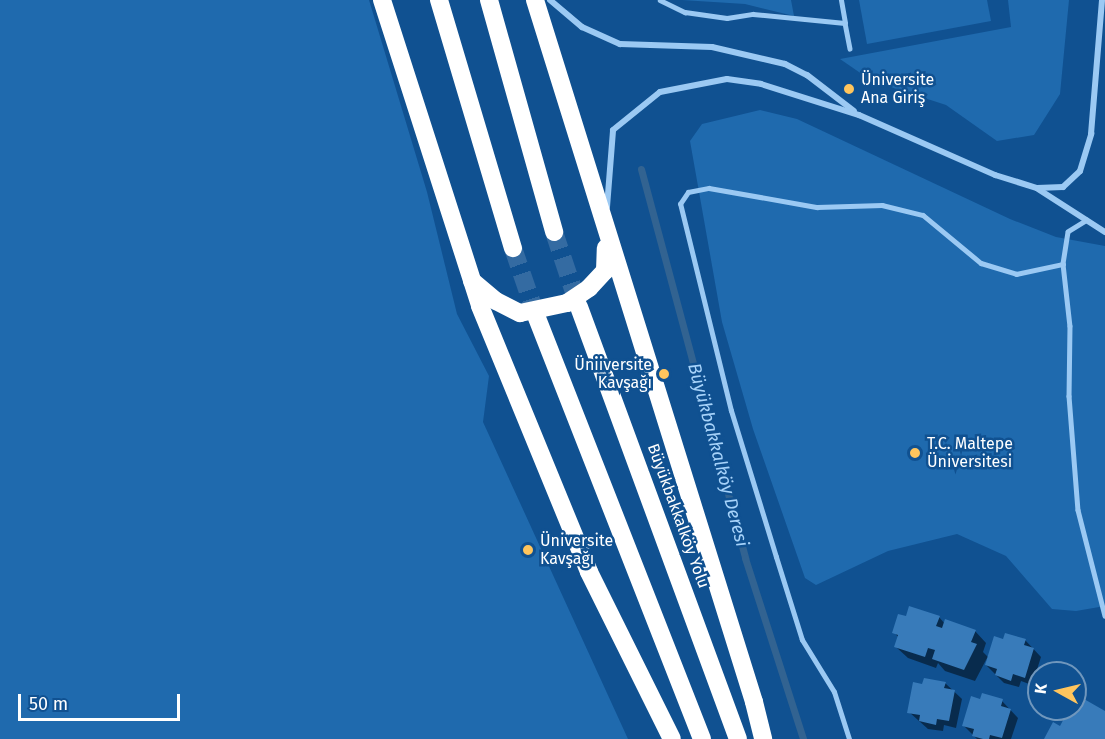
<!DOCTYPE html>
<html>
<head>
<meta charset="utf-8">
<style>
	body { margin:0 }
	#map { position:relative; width:1105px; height:739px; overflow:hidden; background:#105191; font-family:"Fira Sans",sans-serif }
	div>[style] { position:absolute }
	.green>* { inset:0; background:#1f6aae }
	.shadow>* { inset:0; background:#0007 }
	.stream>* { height:7px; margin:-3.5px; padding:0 3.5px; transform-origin:3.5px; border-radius:3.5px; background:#326391 }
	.building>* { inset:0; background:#387bba }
	.highway-tunnel>* { height:18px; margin-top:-9px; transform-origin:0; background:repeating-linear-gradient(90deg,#346ba2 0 18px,transparent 0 27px) }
	.lane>* { height:4.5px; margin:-2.25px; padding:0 2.25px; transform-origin:2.25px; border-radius:2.25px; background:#9bc9f3 }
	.street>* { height:6px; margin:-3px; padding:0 3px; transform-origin:3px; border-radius:3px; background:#9bc9f3 }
	.highway>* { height:18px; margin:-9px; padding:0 9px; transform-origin:9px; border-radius:9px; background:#fff }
	.dots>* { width:16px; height:16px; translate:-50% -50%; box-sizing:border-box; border:3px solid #105191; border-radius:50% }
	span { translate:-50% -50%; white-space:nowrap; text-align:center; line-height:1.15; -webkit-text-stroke:5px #105191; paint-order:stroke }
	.poi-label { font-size:16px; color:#fff }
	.left { translate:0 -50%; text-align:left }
	.right { translate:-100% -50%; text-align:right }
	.street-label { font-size:16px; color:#fff }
	.water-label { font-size:18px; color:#a7d3fa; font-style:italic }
	.north { position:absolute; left:1027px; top:661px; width:60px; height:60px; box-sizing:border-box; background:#105191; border:2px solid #7097bd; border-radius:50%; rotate:278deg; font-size:16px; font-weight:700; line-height:24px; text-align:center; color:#fff }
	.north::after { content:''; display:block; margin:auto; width:21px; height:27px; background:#ffc55d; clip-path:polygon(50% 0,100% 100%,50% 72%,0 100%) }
	.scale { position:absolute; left:18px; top:694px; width:162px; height:27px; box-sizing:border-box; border:3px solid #fff; border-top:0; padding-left:8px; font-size:18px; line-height:21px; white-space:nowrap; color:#fff; -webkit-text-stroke:4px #105191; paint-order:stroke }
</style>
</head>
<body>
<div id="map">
	<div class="green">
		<i style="clip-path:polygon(0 0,369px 0,427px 192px,457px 314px,489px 376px,483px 422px,628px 739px,0 739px)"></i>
		<i style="clip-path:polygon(682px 0,791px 0,794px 16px,745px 4px)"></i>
		<i style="clip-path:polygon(859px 0,987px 0,991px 21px,867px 44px)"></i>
		<i style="clip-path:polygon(1008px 0,1069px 0,1060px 94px,1034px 135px,997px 141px,946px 105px,872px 81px,840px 59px,1011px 27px)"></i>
		<i style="clip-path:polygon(760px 110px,797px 119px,1010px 219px,1056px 237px,1105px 246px,1105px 606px,1076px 611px,1052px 609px,1006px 556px,957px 534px,888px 551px,816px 585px,805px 578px,753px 429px,722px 322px,690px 141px,702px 124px)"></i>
	</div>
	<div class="shadow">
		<i style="clip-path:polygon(939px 617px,945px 624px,975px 631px,986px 643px,983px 652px,989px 658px,1004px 640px,1025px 640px,1041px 657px,1032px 685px,1021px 681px,1019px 687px,1004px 683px,986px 665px,987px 658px,975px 681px,945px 671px,938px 663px,936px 668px,908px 658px,896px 647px,899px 638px,894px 632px,907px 618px)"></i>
		<i style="clip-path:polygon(945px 683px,962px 699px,956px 728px,944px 725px,943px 731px,928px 729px,909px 712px,924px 686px)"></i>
		<i style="clip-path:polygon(981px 701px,1002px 701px,1018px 718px,1011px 739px,977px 739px,963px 725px)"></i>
	</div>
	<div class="stream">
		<i style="left:641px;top:169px;width:403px;rotate:75deg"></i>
		<i style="left:745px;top:558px;width:190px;rotate:72.2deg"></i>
	</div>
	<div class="building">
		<i style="clip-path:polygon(909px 606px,940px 616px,936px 626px,942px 628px,945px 619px,976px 630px,971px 642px,977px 644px,964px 670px,932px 659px,935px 650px,928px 648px,925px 657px,894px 647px,898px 635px,892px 633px,898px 614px,906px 616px)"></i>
		<i style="clip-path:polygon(1005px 633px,1026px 639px,1024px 645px,1034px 648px,1025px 678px,1013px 674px,1011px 681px,995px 675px,997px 669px,985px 665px,994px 636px,1003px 639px)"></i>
		<i style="clip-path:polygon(924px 678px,946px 682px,944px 688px,955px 690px,949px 721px,937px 719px,936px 725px,919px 721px,920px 715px,907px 713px,913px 682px,922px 684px)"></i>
		<i style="clip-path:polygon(982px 693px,1003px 699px,1001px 706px,1011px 709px,1002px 738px,990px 735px,989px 739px,983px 739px,972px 736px,974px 729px,962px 726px,971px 696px,980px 699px)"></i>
		<i style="clip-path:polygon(1077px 695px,1105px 711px,1105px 739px,1044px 739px,1053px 722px,1060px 726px,1069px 709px,1075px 709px)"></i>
	</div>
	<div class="highway-tunnel">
		<i style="left:554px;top:232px;width:79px;rotate:71.6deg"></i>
		<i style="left:513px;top:248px;width:74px;rotate:71.1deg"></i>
	</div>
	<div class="lane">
		<i style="left:660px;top:0;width:28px;rotate:26deg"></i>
		<i style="left:685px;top:12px;width:42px;rotate:8.1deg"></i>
		<i style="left:727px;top:18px;width:26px;rotate:-9deg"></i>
		<i style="left:753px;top:14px;width:92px;rotate:5.6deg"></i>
		<i style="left:845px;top:23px;width:23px;rotate:-100deg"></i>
		<i style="left:845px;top:23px;width:26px;rotate:79deg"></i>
		<i style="left:1087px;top:220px;width:22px;rotate:148deg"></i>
		<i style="left:1068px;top:232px;width:32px;rotate:99deg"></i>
		<i style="left:1063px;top:264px;width:62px;rotate:83.6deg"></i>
		<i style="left:1070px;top:326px;width:70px;rotate:90.8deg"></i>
		<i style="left:1069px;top:396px;width:114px;rotate:85.5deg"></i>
		<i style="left:1078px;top:510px;width:109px;rotate:75.7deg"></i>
		<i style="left:849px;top:739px;width:49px;rotate:-107.7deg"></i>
		<i style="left:834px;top:692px;width:61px;rotate:-121.6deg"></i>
		<i style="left:802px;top:640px;width:87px;rotate:-107.4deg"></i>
		<i style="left:776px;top:557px;width:153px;rotate:-107.1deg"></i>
		<i style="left:731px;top:411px;width:213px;rotate:-103.8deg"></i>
		<i style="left:680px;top:204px;width:14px;rotate:-56deg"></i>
		<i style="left:688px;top:192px;width:21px;rotate:-11deg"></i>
		<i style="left:709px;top:188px;width:110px;rotate:10deg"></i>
		<i style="left:817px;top:207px;width:65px;rotate:-1.8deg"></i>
		<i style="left:882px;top:205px;width:42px;rotate:13.7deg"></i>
		<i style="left:923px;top:215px;width:75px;rotate:39.6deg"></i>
		<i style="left:981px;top:263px;width:37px;rotate:17deg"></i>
		<i style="left:1016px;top:274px;width:48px;rotate:-12deg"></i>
	</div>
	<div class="street">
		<i style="left:550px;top:0;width:42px;rotate:40.2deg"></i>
		<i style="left:582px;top:27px;width:42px;rotate:24.1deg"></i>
		<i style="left:620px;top:44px;width:92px;rotate:1.9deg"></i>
		<i style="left:712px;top:47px;width:75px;rotate:13.1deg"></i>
		<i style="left:785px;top:64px;width:25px;rotate:27deg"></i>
		<i style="left:807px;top:75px;width:59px;rotate:37.5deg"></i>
		<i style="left:1038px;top:189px;width:80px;rotate:32.7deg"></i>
		<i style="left:607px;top:207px;width:77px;rotate:-85.5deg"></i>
		<i style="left:613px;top:130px;width:60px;rotate:-39deg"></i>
		<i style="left:660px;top:92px;width:68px;rotate:-11deg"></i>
		<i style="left:727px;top:79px;width:34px;rotate:8deg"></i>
		<i style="left:761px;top:84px;width:103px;rotate:17.6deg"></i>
		<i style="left:859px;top:115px;width:149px;rotate:23.8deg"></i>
		<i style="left:995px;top:175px;width:44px;rotate:17.2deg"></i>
		<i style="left:1037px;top:188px;width:26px;rotate:-2deg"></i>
		<i style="left:1063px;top:187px;width:23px;rotate:-43deg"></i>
		<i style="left:1080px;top:171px;width:39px;rotate:-73deg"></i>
		<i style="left:1091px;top:134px;width:134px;rotate:-85.3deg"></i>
	</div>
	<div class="highway">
		<i style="left:382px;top:0;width:321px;rotate:72.2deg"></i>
		<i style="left:480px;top:306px;width:287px;rotate:67.7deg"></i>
		<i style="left:589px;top:572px;width:186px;rotate:63.6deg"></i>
		<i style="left:439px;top:0;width:259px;rotate:73.4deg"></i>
		<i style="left:489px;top:0;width:241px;rotate:74.3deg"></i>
		<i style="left:535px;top:0;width:735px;rotate:72.67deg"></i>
		<i style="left:754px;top:702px;width:38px;rotate:76deg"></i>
		<i style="left:472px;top:281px;width:31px;rotate:40deg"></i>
		<i style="left:496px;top:301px;width:27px;rotate:27deg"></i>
		<i style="left:520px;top:313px;width:48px;rotate:-12deg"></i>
		<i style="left:567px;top:303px;width:27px;rotate:-34deg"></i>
		<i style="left:589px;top:288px;width:23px;rotate:-47deg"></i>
		<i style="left:605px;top:271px;width:23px;rotate:-88deg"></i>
		<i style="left:579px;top:307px;width:460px;rotate:69.8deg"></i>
		<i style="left:537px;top:318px;width:452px;rotate:68.6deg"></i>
	</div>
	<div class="dots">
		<i style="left:849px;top:89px;background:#ffc55d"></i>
		<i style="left:664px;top:374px;background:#ffc55d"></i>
		<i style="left:915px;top:453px;background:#ffc55d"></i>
		<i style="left:528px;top:550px;background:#ffc55d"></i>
	</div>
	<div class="poi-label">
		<span class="left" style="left:861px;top:89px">Üniversite<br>Ana Giriş</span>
		<span class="right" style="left:652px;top:374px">Üniiversite<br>Kavşağı</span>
		<span class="left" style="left:927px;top:453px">T.C. Maltepe<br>Üniversitesi</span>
		<span class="left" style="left:540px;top:550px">Üniversite<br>Kavşağı</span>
	</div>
	<div class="street-label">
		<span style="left:678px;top:516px;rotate:70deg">Büyükbakkalköy Yolu</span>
	</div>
	<div class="water-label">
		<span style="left:718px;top:455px;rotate:75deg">Büyükbakkalköy Deresi</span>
	</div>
	<div class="north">K</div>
	<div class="scale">50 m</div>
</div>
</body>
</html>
